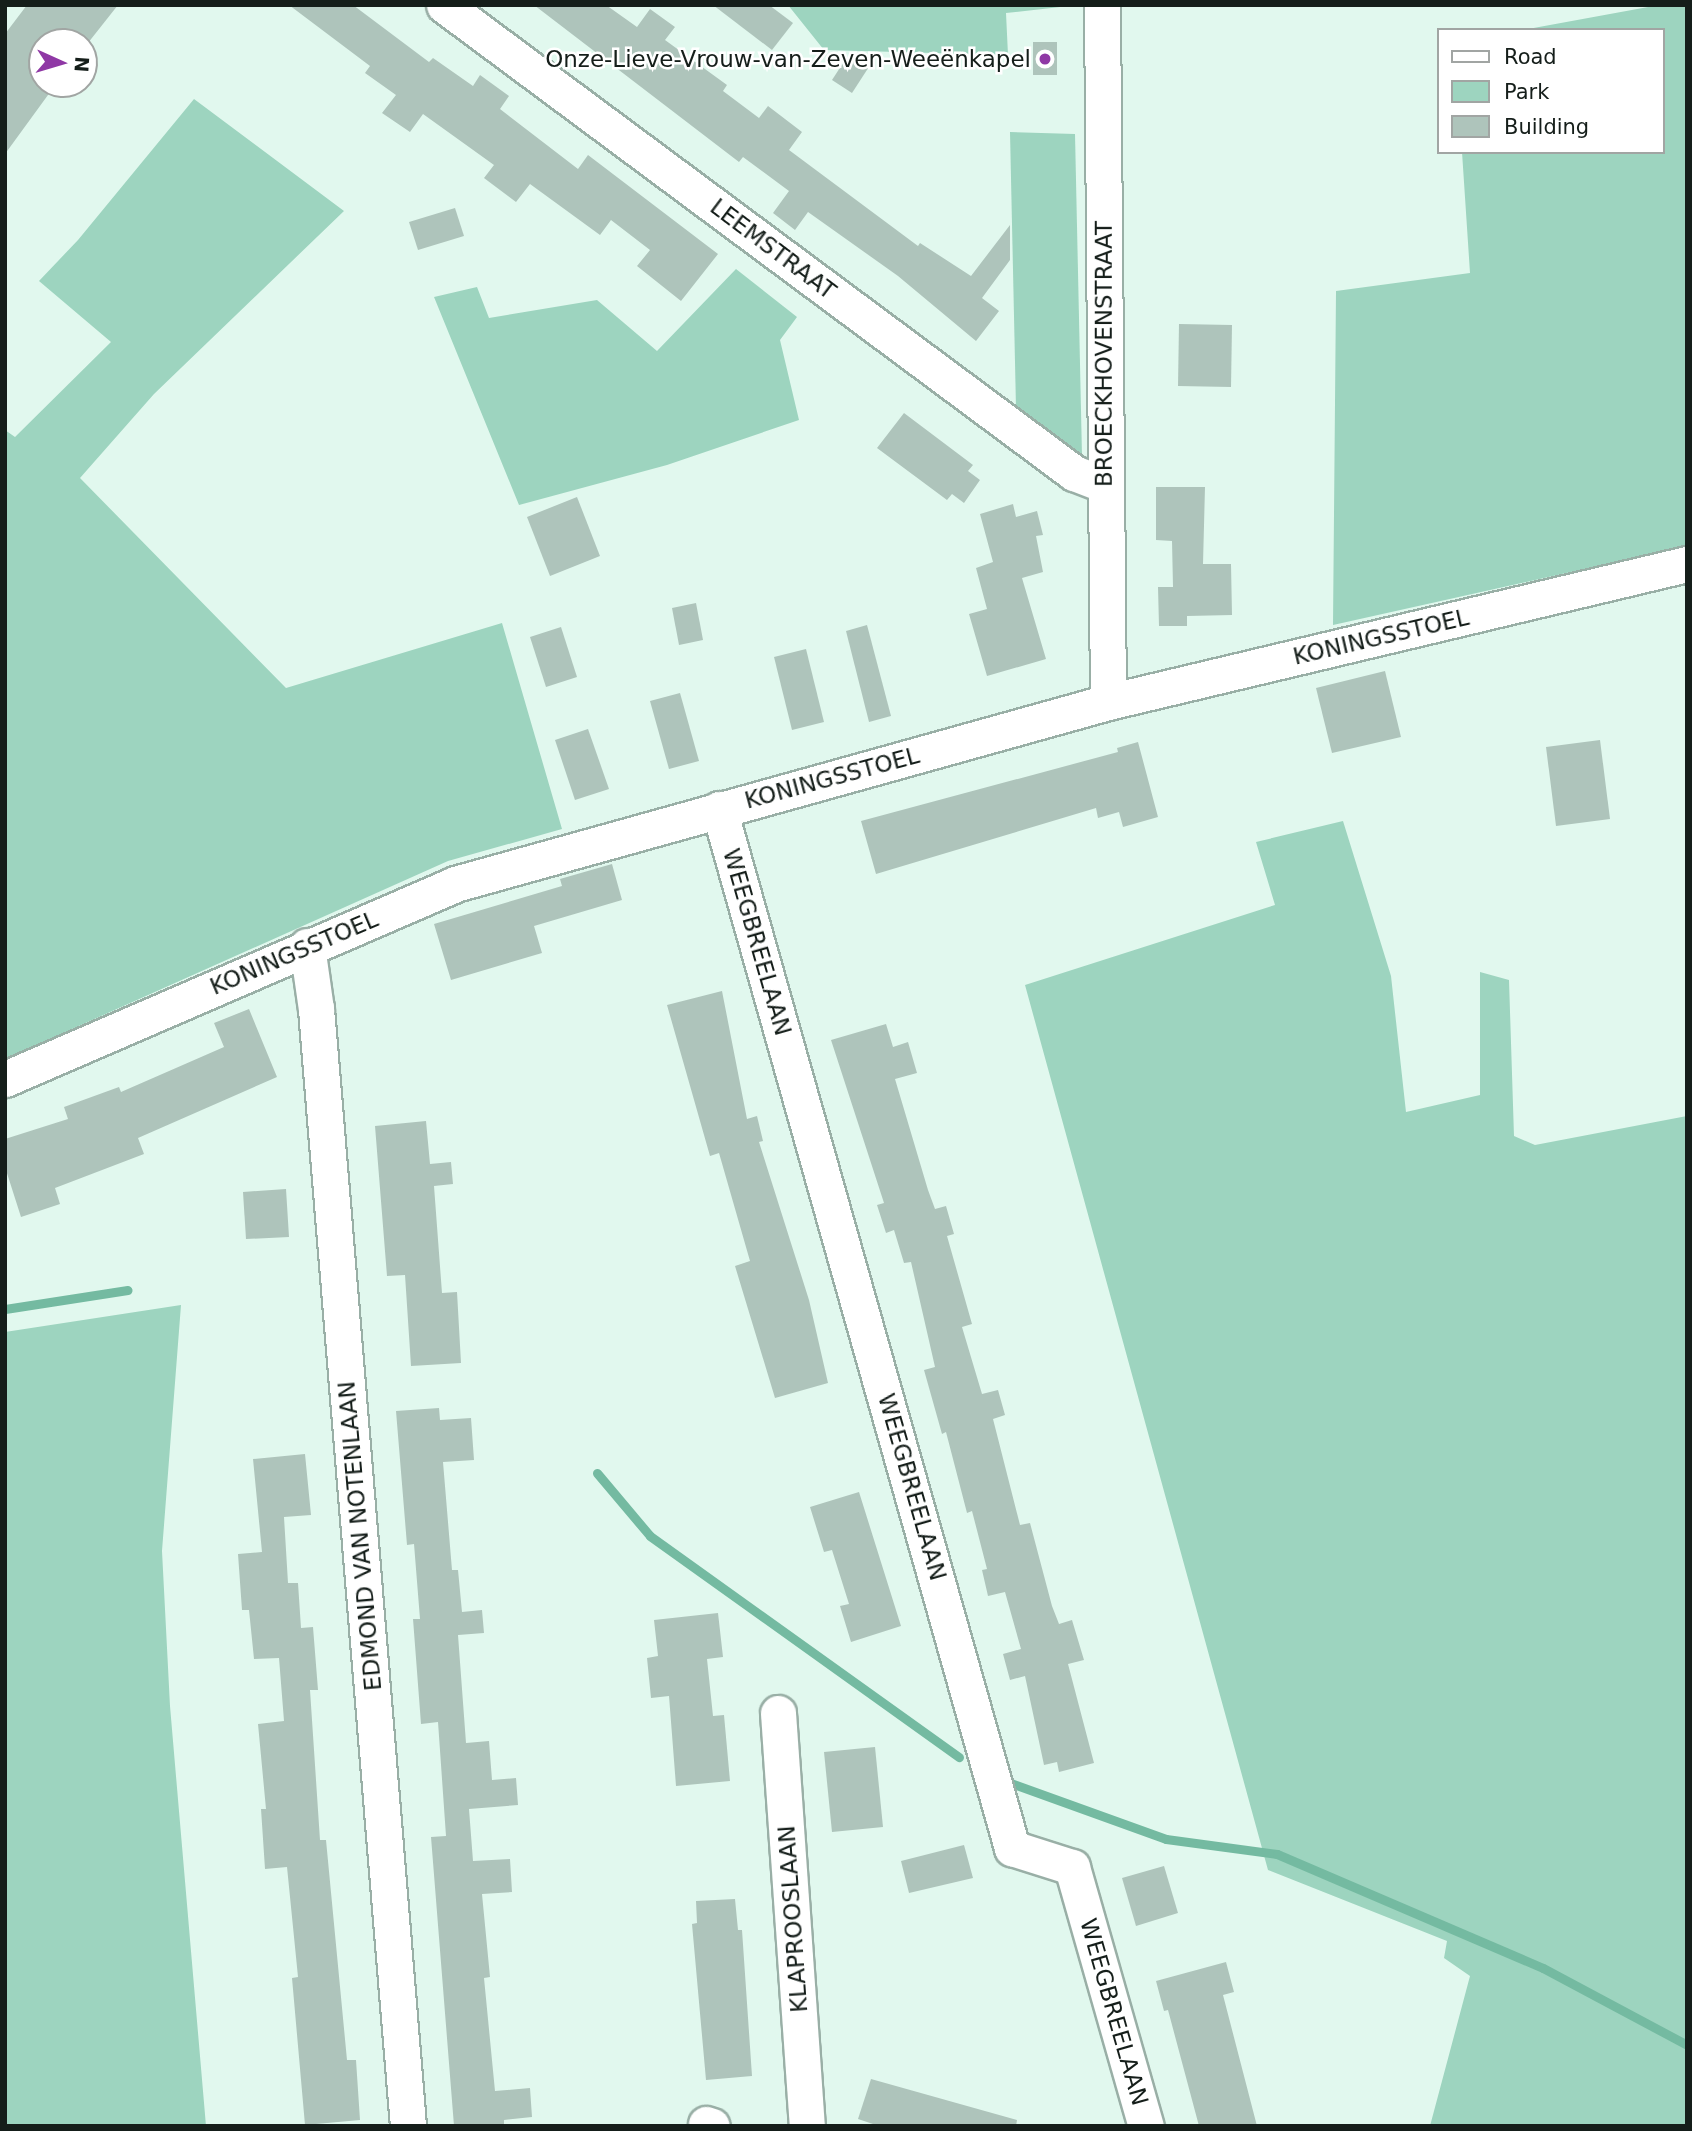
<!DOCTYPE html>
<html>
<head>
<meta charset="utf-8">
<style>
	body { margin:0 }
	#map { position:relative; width:1692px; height:2131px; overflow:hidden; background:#e1f8ee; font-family:"DejaVu Sans",sans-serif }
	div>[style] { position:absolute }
	.green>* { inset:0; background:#9dd4bf }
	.stream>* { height:9px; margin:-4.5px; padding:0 4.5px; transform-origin:4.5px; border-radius:4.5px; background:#74baa1 }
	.building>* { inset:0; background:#aec4bb }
	.roads { filter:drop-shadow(2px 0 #99afa6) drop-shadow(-2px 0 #99afa6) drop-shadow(0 2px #99afa6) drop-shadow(0 -2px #99afa6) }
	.minor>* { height:35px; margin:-17.5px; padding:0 17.5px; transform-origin:17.5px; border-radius:17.5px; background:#fff }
	.dots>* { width:19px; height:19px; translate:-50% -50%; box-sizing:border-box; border:4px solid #fff; border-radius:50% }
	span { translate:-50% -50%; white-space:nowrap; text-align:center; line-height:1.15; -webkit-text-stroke:5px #fff; paint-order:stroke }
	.poi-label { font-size:23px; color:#151e1a }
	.right { translate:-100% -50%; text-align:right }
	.street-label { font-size:23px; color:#151e1a }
	.frame { position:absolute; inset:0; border:7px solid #151e1a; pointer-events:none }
	.legend { position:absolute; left:1437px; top:28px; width:228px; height:126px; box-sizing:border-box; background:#fff; border:2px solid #a1a5a3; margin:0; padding:9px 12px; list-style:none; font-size:21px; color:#151e1a }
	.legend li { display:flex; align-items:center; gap:14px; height:35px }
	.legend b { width:35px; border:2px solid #a1a5a3 }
	.north { position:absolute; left:28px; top:28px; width:70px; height:70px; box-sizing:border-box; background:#fff; border:2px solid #a1a5a3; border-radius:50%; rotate:94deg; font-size:19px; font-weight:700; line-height:28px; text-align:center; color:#151e1a }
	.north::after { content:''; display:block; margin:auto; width:24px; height:32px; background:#8f38a5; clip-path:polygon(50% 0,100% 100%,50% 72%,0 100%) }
</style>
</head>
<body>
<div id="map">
	<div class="green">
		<i style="clip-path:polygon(788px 5px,1078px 5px,1006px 13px,1008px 55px,824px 50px)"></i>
		<i style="clip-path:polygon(1659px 5px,1687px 5px,1687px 546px,1333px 625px,1336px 291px,1470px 273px,1462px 152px,1662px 152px,1662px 30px,1522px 30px)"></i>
		<i style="clip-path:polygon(194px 99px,344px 211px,154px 394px,80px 478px,286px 688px,502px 623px,562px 829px,448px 861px,5px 1059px,5px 430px,15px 437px,111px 342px,39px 281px,78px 240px)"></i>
		<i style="clip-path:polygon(1010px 132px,1075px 134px,1082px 456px,1016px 408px)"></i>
		<i style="clip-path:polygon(736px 269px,797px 317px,780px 340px,799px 420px,667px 465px,519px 505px,434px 297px,477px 287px,489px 318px,597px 300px,657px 351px)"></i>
		<i style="clip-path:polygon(1343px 821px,1391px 976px,1406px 1112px,1480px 1095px,1480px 972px,1509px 980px,1514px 1136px,1535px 1145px,1687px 1116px,1687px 2126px,1430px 2126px,1470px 1976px,1444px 1958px,1447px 1941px,1268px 1870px,1025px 985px,1275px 905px,1256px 842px)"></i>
		<i style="clip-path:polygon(181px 1305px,162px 1551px,170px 1706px,206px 2126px,5px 2126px,5px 1332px)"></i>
	</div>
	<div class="stream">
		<i style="left:5px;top:1309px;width:124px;rotate:-8.8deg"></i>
		<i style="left:597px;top:1473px;width:82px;rotate:49.9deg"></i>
		<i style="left:650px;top:1536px;width:380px;rotate:35.6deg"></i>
		<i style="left:1008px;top:1782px;width:168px;rotate:19.8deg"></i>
		<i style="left:1166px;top:1839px;width:112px;rotate:7.7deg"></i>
		<i style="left:1277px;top:1854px;width:289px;rotate:23.2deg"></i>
		<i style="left:1543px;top:1968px;width:163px;rotate:28.1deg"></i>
	</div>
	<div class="building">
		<i style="clip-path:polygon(27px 5px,118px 5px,84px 48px,84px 42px,42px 42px,42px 84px,56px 84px,5px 154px,5px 34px)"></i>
		<i style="clip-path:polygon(289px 5px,353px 5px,429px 62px,433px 58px,473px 86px,480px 75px,509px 96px,500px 109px,578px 169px,588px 155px,718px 254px,681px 301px,637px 266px,650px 250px,611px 220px,600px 235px,530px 184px,516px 202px,484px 178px,494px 165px,423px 114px,410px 132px,382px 113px,396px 95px,365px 73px,370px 66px)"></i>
		<i style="clip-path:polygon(534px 5px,606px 5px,637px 27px,650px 9px,675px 27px,665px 40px,727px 85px,723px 91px,759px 118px,768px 106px,802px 132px,789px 150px,918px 246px,920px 243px,971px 276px,1010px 225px,1010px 260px,982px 298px,999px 311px,976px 341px,898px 276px,808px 212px,795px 230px,773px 213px,789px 191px,743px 157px,739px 162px)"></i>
		<i style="clip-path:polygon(713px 5px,769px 5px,793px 23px,772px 50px)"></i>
		<i style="clip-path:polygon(1033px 42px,1057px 42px,1057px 75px,1033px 75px)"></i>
		<i style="clip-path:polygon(876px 56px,852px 93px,832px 80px,847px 57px)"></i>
		<i style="clip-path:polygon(455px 208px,464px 236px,418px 250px,409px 222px)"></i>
		<i style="clip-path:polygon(1179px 324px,1232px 325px,1231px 387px,1178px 386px)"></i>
		<i style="clip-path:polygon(904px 413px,973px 465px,968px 471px,980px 480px,964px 503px,952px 494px,947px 500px,877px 448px)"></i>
		<i style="clip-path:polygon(1156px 487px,1205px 487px,1203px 564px,1231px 564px,1232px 615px,1187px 616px,1187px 626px,1159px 626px,1158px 587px,1173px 587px,1172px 541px,1156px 540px)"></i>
		<i style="clip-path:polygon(577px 497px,600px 556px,550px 576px,527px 517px)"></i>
		<i style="clip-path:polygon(1013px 504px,1016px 517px,1037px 511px,1043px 535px,1036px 536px,1043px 572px,1022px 578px,1046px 659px,987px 676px,969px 614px,987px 609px,976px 568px,993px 562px,980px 514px)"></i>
		<i style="clip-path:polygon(696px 603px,703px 640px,679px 645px,672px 608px)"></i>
		<i style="clip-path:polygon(867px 625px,891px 716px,869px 722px,846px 631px)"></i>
		<i style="clip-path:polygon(561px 627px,577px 677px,546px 687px,530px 637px)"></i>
		<i style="clip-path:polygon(806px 649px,824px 722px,792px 730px,774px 657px)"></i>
		<i style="clip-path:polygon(1385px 671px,1401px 737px,1332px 753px,1316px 688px)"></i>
		<i style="clip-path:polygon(680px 693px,699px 761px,669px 769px,650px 701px)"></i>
		<i style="clip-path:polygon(588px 729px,609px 789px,575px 800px,555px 740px)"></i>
		<i style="clip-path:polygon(1600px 740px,1610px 819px,1556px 826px,1546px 747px)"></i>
		<i style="clip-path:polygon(1138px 742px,1158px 817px,1123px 827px,1119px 812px,1098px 818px,1096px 808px,876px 874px,861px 821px,1118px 752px,1117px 748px)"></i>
		<i style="clip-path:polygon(612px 864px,622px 900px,534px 926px,542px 953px,451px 980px,434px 924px,562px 886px,560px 879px)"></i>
		<i style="clip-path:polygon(722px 991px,747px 1119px,757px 1116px,763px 1141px,759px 1142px,809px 1300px,828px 1383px,775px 1398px,735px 1266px,750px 1261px,719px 1153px,710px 1156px,667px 1005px)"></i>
		<i style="clip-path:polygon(249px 1009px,277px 1077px,138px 1138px,144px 1154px,55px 1188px,60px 1204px,21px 1217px,5px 1167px,5px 1139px,68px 1119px,64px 1107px,119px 1087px,121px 1092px,224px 1047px,214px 1023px)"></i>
		<i style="clip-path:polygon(886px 1024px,893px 1047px,908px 1042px,917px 1073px,895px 1079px,928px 1190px,935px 1209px,946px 1206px,954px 1234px,947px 1236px,972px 1324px,962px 1327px,982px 1394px,998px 1390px,1005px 1415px,993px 1419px,1020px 1525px,1030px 1523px,1052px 1606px,1059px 1624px,1072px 1620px,1084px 1660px,1068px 1664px,1094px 1763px,1059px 1772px,1057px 1762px,1044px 1765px,1025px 1676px,1010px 1680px,1003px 1654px,1021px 1649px,1005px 1592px,988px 1596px,982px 1570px,987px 1569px,972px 1511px,967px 1513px,946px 1432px,942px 1434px,924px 1370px,935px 1367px,911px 1262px,904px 1263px,894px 1230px,886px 1233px,877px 1205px,884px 1203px,831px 1040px)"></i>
		<i style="clip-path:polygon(426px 1121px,430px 1164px,451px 1162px,453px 1184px,434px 1186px,442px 1293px,457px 1292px,461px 1363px,411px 1366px,405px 1275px,387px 1276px,375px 1126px)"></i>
		<i style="clip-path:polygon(286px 1189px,289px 1237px,246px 1239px,243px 1192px)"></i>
		<i style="clip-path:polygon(439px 1408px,440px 1420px,471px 1418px,474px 1460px,443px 1462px,452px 1570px,458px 1570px,462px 1612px,482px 1610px,484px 1633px,458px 1635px,466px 1743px,489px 1741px,492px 1780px,516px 1778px,518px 1805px,469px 1809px,473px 1861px,510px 1859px,512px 1892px,482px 1894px,490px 1977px,484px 1978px,495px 2091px,530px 2088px,532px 2117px,504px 2120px,504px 2126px,454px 2126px,431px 1837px,446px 1836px,438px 1722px,421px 1724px,413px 1619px,420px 1619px,414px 1544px,407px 1545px,396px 1411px)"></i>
		<i style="clip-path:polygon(305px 1454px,311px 1515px,284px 1517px,288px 1583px,298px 1583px,301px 1628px,313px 1627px,318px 1690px,310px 1690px,320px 1840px,326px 1840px,347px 2060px,356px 2060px,360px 2120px,305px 2125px,292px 1978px,298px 1977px,287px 1867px,265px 1869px,261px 1809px,266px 1809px,258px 1724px,284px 1721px,279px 1658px,254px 1659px,249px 1610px,242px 1610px,238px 1554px,262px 1552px,253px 1459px)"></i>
		<i style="clip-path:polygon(859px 1492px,901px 1626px,851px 1642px,840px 1606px,849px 1604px,832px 1550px,824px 1552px,810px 1507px)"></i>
		<i style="clip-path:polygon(718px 1613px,723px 1657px,707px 1659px,713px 1716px,724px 1715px,730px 1781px,676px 1786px,669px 1696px,651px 1698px,647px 1658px,658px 1656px,654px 1620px)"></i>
		<i style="clip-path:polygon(875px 1747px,883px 1827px,832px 1832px,824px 1752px)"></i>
		<i style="clip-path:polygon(964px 1845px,973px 1878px,909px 1893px,901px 1861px)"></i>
		<i style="clip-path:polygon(1164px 1866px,1178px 1913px,1136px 1926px,1122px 1878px)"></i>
		<i style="clip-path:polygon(735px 1899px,738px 1930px,742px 1930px,752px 2076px,706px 2080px,692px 1924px,697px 1923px,696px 1901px)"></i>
		<i style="clip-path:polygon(1226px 1962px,1234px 1992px,1223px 1995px,1257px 2126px,1199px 2126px,1168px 2010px,1164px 2011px,1156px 1981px)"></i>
		<i style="clip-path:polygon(871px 2079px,1017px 2120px,1016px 2126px,879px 2126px,858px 2119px)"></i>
	</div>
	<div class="roads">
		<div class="minor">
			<i style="left:444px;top:5px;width:785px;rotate:36.61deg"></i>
			<i style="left:1074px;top:473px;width:33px;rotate:21deg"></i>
			<i style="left:1102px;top:5px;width:697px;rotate:89.51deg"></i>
			<i style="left:719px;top:809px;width:1080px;rotate:74.25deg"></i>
			<i style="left:1012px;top:1848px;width:63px;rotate:17.6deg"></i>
			<i style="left:1072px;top:1867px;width:269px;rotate:74.1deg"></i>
			<i style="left:307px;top:946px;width:64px;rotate:81.9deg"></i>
			<i style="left:316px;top:1009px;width:1121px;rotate:85.29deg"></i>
			<i style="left:5px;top:1079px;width:490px;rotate:-23.4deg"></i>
			<i style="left:455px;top:884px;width:678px;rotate:-15.57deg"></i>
			<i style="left:1108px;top:702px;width:595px;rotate:-13.41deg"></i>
			<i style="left:778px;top:1713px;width:414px;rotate:86deg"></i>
			<i style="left:706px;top:2124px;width:6px;rotate:18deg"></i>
		</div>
	</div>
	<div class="dots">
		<i style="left:1045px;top:59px;background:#8f38a5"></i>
	</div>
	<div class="poi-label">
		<span class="right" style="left:1031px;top:59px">Onze-Lieve-Vrouw-van-Zeven-Weeënkapel</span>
	</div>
	<div class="street-label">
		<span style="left:773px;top:249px;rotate:37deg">LEEMSTRAAT</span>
		<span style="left:1104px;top:354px;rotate:-90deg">BROECKHOVENSTRAAT</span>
		<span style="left:1381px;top:637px;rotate:-13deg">KONINGSSTOEL</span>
		<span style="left:832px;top:778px;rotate:-15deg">KONINGSSTOEL</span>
		<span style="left:757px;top:942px;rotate:74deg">WEEGBREELAAN</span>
		<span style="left:294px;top:953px;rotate:-23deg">KONINGSSTOEL</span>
		<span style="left:912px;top:1487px;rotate:74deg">WEEGBREELAAN</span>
		<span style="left:360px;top:1536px;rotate:-95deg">EDMOND VAN NOTENLAAN</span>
		<span style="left:793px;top:1919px;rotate:-94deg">KLAPROOSLAAN</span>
		<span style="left:1114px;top:2012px;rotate:74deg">WEEGBREELAAN</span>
	</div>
	<div class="frame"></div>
	<ul class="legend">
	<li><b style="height:9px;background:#fff"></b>Road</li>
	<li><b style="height:19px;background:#9dd4bf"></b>Park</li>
	<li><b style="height:19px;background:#aec4bb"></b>Building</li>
	</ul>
	<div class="north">N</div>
</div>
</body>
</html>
